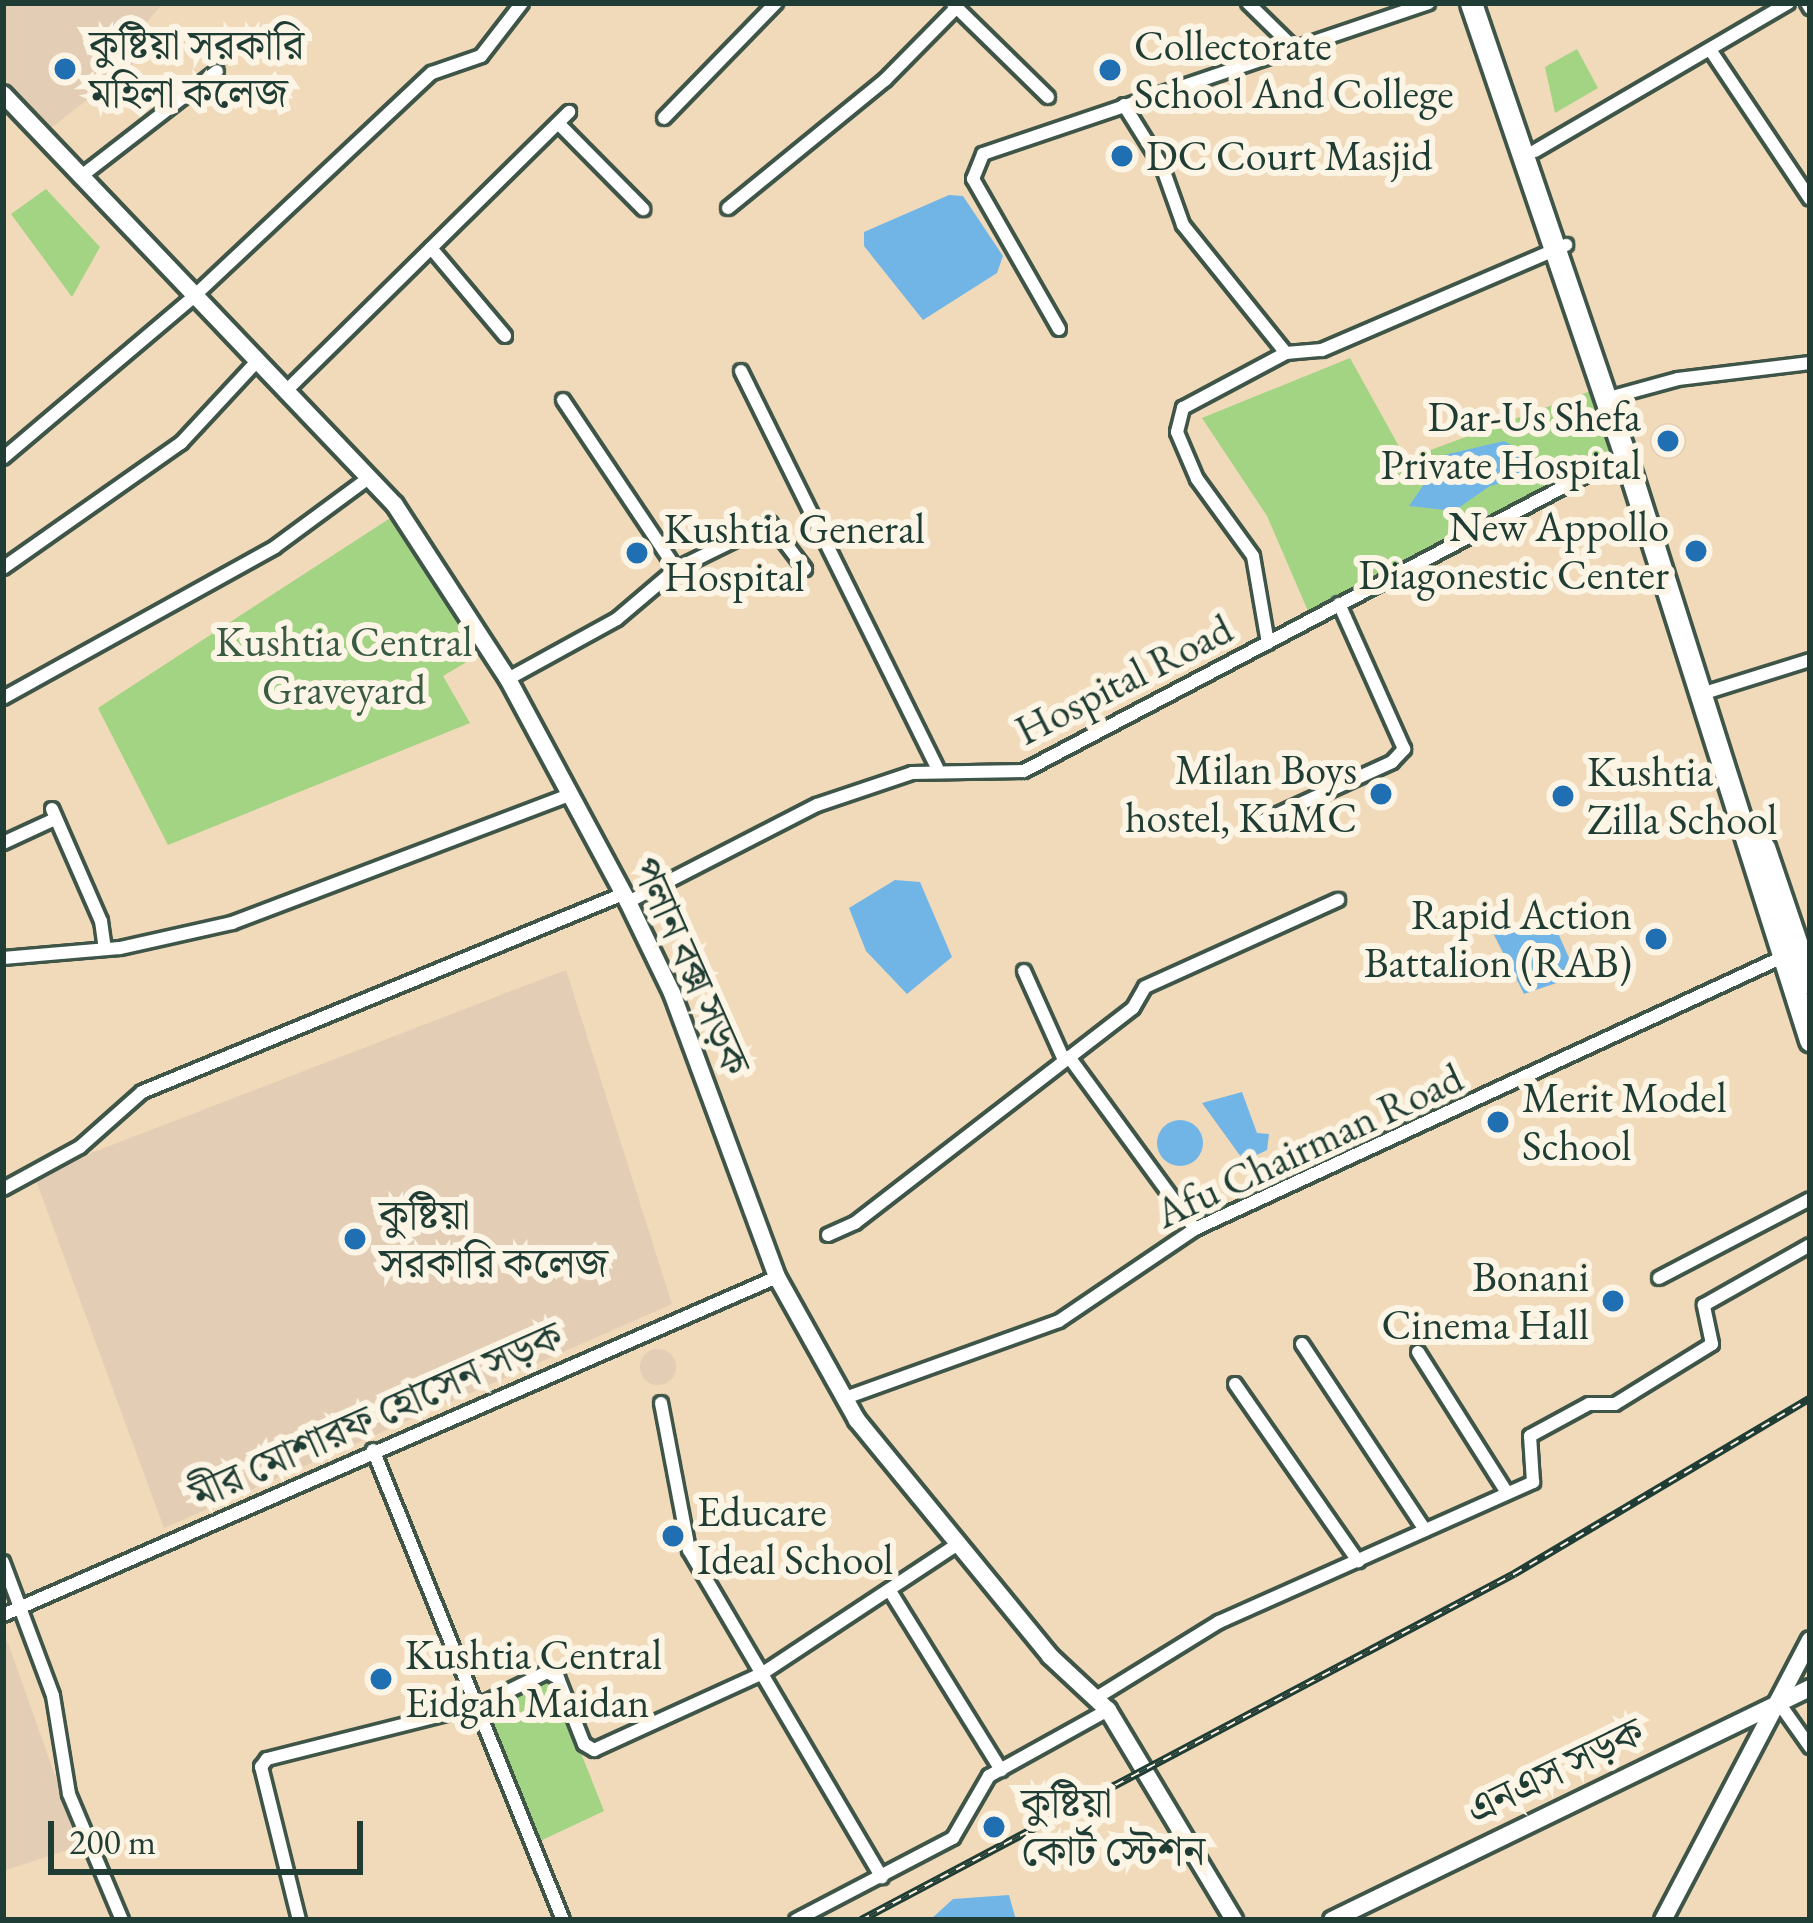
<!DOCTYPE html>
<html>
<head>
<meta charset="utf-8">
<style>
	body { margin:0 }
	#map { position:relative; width:1813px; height:1923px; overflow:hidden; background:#f1daba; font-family:"EB Garamond","Noto Serif Bengali",serif }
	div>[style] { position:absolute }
	.built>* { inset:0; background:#e3cdb4 }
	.round { border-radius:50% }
	.green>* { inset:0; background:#a2d483 }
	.water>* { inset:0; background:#71b5e7 }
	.roads { filter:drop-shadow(3px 0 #3e5548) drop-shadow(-3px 0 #3e5548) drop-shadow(0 3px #3e5548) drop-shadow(0 -3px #3e5548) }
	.street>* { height:12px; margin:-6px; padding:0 6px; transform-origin:6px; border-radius:6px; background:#fff }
	.secondary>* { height:16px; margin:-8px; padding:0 8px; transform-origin:8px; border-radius:8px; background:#fff }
	.highway>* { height:21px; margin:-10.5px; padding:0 10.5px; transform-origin:10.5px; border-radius:10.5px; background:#fff }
	.rail>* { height:8px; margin-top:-4px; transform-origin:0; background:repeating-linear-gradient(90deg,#fcf5e5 0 9px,#1f3d34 0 18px); box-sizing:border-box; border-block:3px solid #1f3d34 }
	.dots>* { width:33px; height:33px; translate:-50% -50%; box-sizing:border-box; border:6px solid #fcf5e5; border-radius:50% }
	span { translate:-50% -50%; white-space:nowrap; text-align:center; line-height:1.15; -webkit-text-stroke:12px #fcf5e5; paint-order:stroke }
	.poi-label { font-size:42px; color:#1f3d34 }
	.left { translate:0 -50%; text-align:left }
	.right { translate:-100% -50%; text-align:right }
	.park-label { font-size:42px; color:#395b44 }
	.street-label { font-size:42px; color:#1f3d34 }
	.frame { position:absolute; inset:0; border:6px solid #1f3d34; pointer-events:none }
	.scale { position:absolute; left:48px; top:1821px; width:315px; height:54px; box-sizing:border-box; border:6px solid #1f3d34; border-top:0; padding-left:15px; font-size:36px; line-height:42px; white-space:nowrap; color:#1f3d34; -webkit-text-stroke:9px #fcf5e5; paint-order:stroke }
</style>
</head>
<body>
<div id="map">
	<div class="built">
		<i style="clip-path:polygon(3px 3px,163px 3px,140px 30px,138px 60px,51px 128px,3px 77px)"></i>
		<i class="round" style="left:1650px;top:423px;width:36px;height:36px"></i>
		<i style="clip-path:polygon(566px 970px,672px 1304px,164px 1528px,34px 1175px)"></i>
		<i class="round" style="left:640px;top:1349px;width:36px;height:36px"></i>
		<i style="clip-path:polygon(3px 1629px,80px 1846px,3px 1871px)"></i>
	</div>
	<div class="green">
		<i style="clip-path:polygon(1577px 49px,1598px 88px,1555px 113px,1545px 67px)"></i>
		<i style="clip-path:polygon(46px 189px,100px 247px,72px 297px,11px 214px)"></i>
		<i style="clip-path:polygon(1350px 358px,1406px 459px,1599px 388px,1617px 452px,1308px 611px,1267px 516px,1202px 418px)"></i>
		<i style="clip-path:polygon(398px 513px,480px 654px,443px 676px,470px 723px,168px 845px,98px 708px)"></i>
		<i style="clip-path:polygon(551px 1677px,604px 1811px,538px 1842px,484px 1705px)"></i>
	</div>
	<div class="water">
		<i style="clip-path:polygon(949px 195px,963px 196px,1003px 256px,997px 273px,923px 320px,864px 246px,864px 232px)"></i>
		<i style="clip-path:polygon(1504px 441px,1540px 461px,1528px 476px,1490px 486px,1454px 511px,1409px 506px,1444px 455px)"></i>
		<i style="clip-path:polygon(895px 880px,920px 882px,952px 957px,907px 994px,866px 951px,849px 908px)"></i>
		<i style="clip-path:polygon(1534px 916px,1554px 924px,1577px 976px,1524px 994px,1494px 935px)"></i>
		<i style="clip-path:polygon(1242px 1092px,1257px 1133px,1269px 1134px,1267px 1150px,1247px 1160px,1249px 1168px,1202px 1103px)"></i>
		<i class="round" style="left:1157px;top:1120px;width:46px;height:46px"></i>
		<i style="clip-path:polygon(1009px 1895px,1016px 1920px,930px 1920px,953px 1899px)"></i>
	</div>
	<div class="roads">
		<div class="street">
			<i style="left:1248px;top:3px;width:64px;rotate:44.4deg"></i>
			<i style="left:1807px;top:3px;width:6px;rotate:59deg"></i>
			<i style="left:953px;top:4px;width:133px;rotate:44.4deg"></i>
			<i style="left:1713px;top:54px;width:174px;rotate:56.2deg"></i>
			<i style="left:1124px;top:105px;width:72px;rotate:58.1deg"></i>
			<i style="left:1162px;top:166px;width:63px;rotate:70.4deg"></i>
			<i style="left:1183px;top:225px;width:164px;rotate:51.2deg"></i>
			<i style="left:664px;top:118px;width:161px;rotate:-45.8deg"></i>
			<i style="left:559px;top:124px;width:120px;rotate:45.3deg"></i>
			<i style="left:1535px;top:151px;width:293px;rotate:-30.3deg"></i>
			<i style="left:80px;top:177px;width:173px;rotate:-37.7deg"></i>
			<i style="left:728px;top:208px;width:203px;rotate:-39.2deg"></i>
			<i style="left:885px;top:80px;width:103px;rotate:-45.4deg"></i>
			<i style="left:431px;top:248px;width:115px;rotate:49.9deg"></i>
			<i style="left:1059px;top:329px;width:173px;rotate:-119.8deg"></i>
			<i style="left:973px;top:179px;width:27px;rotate:-68deg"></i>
			<i style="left:983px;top:154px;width:470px;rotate:-18.7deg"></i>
			<i style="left:741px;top:371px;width:442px;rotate:63.7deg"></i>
			<i style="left:288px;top:389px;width:395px;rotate:-44.6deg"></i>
			<i style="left:1616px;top:396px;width:64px;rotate:-15.3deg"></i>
			<i style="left:1678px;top:379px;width:133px;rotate:-6.9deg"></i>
			<i style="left:563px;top:400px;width:203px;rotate:56.2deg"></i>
			<i style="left:676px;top:569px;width:105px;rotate:-26.1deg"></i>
			<i style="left:770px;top:523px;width:58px;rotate:52.7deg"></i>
			<i style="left:3px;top:458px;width:248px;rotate:-40.2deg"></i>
			<i style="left:192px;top:298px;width:329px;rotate:-43.2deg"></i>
			<i style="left:432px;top:73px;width:52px;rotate:-19.1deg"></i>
			<i style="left:481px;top:56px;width:67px;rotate:-52.3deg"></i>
			<i style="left:3px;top:568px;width:218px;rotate:-35.1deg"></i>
			<i style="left:181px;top:443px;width:113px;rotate:-47.1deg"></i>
			<i style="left:1268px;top:643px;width:88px;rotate:-99.8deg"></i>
			<i style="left:1253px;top:556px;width:95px;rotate:-126deg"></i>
			<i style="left:1197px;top:479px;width:51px;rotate:-113.1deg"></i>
			<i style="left:1177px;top:432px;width:25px;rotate:-76deg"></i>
			<i style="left:1183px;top:408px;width:117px;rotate:-28.1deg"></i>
			<i style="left:1286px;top:353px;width:36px;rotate:-5deg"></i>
			<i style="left:1322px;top:350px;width:266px;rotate:-23.3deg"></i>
			<i style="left:508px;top:679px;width:124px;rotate:-28.8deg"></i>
			<i style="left:617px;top:619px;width:77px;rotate:-40.3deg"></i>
			<i style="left:1711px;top:691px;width:104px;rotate:-17.4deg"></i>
			<i style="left:3px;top:698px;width:311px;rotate:-29deg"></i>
			<i style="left:275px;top:547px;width:118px;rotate:-36.4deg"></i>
			<i style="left:52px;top:809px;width:122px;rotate:66.4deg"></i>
			<i style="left:101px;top:921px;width:28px;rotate:82deg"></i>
			<i style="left:1254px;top:825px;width:152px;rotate:-24.5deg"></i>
			<i style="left:1392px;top:762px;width:18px;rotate:-47deg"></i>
			<i style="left:1404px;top:749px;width:159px;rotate:-114.1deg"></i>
			<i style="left:3px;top:843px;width:57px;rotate:-24.8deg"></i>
			<i style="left:628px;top:902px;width:212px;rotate:-27.2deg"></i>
			<i style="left:817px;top:805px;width:100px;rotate:-18.6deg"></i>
			<i style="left:912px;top:773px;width:112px;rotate:-1deg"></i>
			<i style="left:1024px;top:771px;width:680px;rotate:-27.77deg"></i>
			<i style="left:3px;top:958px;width:117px;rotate:-4.9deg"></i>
			<i style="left:120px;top:948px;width:115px;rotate:-12.6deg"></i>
			<i style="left:232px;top:923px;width:360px;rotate:-20.8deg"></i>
			<i style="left:1024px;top:971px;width:98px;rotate:65.8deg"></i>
			<i style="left:1069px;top:1057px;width:213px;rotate:53.8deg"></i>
			<i style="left:3px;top:1189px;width:88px;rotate:-28.6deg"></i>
			<i style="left:80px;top:1147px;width:83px;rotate:-41.6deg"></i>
			<i style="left:142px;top:1092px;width:520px;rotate:-22.37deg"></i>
			<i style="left:828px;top:1235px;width:30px;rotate:-24deg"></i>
			<i style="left:855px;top:1223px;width:351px;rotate:-37.7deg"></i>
			<i style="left:1133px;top:1008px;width:24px;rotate:-60deg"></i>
			<i style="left:1145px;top:987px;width:212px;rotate:-24.3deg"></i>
			<i style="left:1659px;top:1278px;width:170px;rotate:-27.6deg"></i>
			<i style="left:1302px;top:1344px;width:223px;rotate:56.5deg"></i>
			<i style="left:1418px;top:1352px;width:167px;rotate:57.7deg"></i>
			<i style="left:1235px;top:1384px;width:216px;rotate:55.2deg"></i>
			<i style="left:845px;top:1398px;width:227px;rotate:-19.8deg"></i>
			<i style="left:1059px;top:1321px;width:164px;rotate:-34.1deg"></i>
			<i style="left:1195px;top:1229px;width:650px;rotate:-24.83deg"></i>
			<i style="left:661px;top:1403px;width:150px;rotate:79.2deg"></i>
			<i style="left:689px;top:1550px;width:380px;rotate:59.5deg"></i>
			<i style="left:373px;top:1450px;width:507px;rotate:67.99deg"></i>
			<i style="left:3px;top:1562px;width:143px;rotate:69.5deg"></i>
			<i style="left:53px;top:1696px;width:99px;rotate:80.7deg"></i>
			<i style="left:69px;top:1794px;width:137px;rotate:67.2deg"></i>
			<i style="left:890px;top:1591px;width:211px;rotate:58.2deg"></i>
			<i style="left:3px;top:1615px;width:845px;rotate:-23.59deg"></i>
			<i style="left:1096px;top:1698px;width:145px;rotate:-31.7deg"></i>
			<i style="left:1219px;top:1622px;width:344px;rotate:-24deg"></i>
			<i style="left:1533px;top:1482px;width:46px;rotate:-93.7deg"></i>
			<i style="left:1530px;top:1436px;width:67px;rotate:-28.5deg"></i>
			<i style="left:1589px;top:1404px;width:26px"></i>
			<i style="left:1615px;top:1404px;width:114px;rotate:-31.7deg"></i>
			<i style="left:1712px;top:1344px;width:40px;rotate:-102deg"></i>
			<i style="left:1704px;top:1305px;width:122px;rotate:-29.5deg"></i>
			<i style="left:1779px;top:1703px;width:54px;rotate:54.8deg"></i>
			<i style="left:299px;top:1920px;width:158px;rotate:-103.9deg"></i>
			<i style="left:261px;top:1767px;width:10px;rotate:-53deg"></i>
			<i style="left:267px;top:1759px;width:218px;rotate:-14.1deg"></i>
			<i style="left:478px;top:1706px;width:77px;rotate:-26.2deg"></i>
			<i style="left:547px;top:1672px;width:13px;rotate:29deg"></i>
			<i style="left:558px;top:1678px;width:71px;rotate:68.5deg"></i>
			<i style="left:584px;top:1744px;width:12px;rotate:31deg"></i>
			<i style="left:594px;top:1750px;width:186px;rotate:-24.5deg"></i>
			<i style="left:763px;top:1673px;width:234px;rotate:-33.5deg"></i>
			<i style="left:796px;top:1920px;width:177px;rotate:-27.6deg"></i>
			<i style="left:953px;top:1838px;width:72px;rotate:-59.9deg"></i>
			<i style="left:989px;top:1776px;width:136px;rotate:-29deg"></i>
		</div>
		<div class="secondary">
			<i style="left:3px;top:94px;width:568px;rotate:46.36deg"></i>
			<i style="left:395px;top:505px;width:207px;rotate:57deg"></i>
			<i style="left:508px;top:679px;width:253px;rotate:61.7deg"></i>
			<i style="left:628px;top:902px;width:101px;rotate:64.2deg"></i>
			<i style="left:672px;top:993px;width:303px;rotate:69.7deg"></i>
			<i style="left:777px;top:1277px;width:164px;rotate:60.8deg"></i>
			<i style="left:857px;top:1420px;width:305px;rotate:50.7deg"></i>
			<i style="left:1050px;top:1656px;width:79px;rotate:43deg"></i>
			<i style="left:1108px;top:1710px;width:245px;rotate:59deg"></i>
			<i style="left:1332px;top:1920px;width:531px;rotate:-25.89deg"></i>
			<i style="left:1663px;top:1920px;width:316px;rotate:-62.3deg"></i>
		</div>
		<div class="highway">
			<i style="left:1471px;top:3px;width:478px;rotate:71.2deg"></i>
			<i style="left:1625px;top:455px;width:614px;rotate:72.45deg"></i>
			<i style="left:1764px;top:847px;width:144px;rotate:71.3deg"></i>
		</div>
	</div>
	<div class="rail">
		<i style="left:861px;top:1920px;width:739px;rotate:-27.92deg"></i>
		<i style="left:1514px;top:1574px;width:344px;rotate:-30.7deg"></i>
	</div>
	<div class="dots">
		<i style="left:65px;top:69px;background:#1f6fb2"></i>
		<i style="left:1110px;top:70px;background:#1f6fb2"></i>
		<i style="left:1122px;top:156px;background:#1f6fb2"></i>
		<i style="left:1668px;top:441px;background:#1f6fb2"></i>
		<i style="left:1696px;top:551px;background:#1f6fb2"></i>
		<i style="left:637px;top:553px;background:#1f6fb2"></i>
		<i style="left:1381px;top:794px;background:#1f6fb2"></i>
		<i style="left:1563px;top:796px;background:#1f6fb2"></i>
		<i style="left:1656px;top:939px;background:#1f6fb2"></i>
		<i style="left:1498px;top:1122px;background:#1f6fb2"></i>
		<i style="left:355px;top:1239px;background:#1f6fb2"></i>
		<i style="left:1613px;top:1301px;background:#1f6fb2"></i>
		<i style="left:673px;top:1536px;background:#1f6fb2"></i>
		<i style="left:381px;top:1679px;background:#1f6fb2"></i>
		<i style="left:994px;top:1827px;background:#1f6fb2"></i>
	</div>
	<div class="poi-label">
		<span class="left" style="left:89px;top:69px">কুষ্টিয়া সরকারি<br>মহিলা কলেজ</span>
		<span class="left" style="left:1134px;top:70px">Collectorate<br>School And College</span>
		<span class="left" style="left:1146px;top:156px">DC Court Masjid</span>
		<span class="right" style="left:1641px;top:441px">Dar-Us Shefa<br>Private Hospital</span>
		<span class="right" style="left:1669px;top:551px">New Appollo<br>Diagonestic Center</span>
		<span class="left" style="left:664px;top:553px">Kushtia General<br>Hospital</span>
		<span class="right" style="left:1357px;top:794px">Milan Boys<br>hostel, KuMC</span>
		<span class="left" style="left:1587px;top:796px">Kushtia<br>Zilla School</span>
		<span class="right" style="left:1632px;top:939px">Rapid Action<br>Battalion (RAB)</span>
		<span class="left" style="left:1522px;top:1122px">Merit Model<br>School</span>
		<span class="left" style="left:379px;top:1239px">কুষ্টিয়া<br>সরকারি কলেজ</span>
		<span class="right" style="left:1589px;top:1301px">Bonani<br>Cinema Hall</span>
		<span class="left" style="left:697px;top:1536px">Educare<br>Ideal School</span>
		<span class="left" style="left:405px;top:1679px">Kushtia Central<br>Eidgah Maidan</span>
		<span class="left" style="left:1021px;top:1827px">কুষ্টিয়া<br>কোর্ট স্টেশন</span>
	</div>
	<div class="park-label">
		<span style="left:344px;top:666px">Kushtia Central<br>Graveyard</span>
	</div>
	<div class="street-label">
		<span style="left:1124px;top:680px;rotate:-27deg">Hospital Road</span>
		<span style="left:691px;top:966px;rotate:66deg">পলান বক্স সড়ক</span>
		<span style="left:1309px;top:1146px;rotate:-25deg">Afu Chairman Road</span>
		<span style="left:376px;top:1415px;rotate:-24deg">মীর মোশারফ হোসেন সড়ক</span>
		<span style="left:1555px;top:1771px;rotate:-26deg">এনএস সড়ক</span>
	</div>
	<div class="frame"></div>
	<div class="scale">200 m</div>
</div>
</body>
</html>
